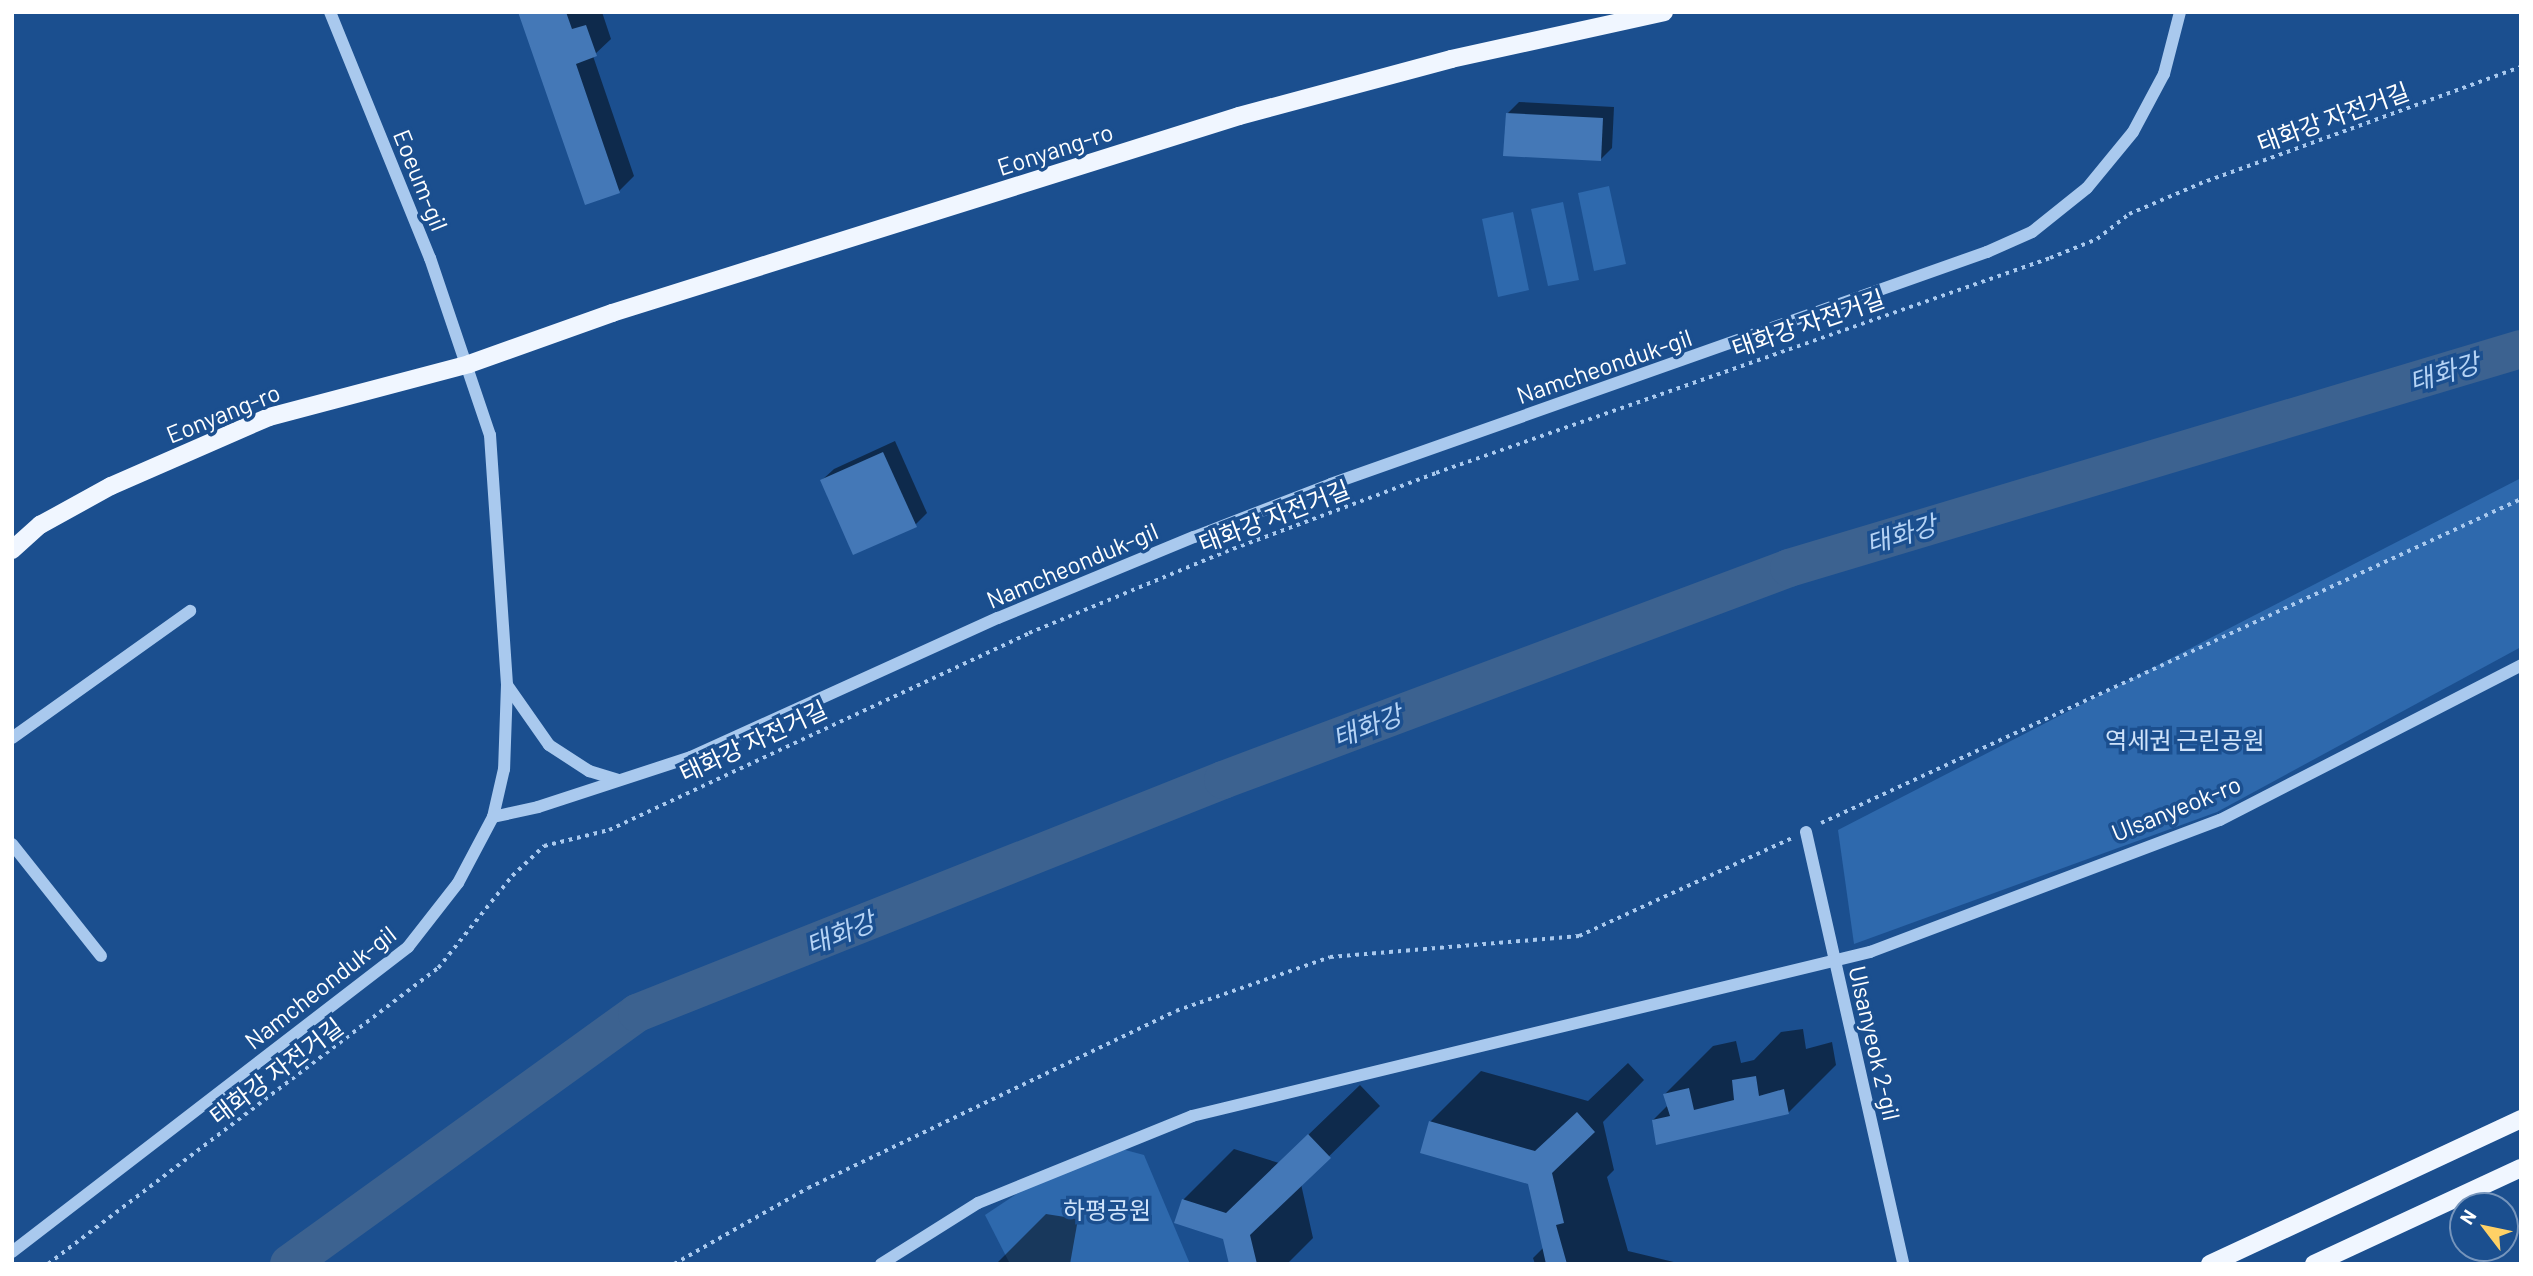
<!DOCTYPE html>
<html>
<head>
<meta charset="utf-8">
<style>
	body { margin:0 }
	#map { position:relative; width:2533px; height:1276px; overflow:hidden; background:#1b4f8f; font-family:Barlow,"Noto Sans KR",sans-serif }
	div>[style] { position:absolute }
	.green>* { inset:0; background:#2e69ad }
	.shadow>* { inset:0; background:#0007 }
	.river>* { height:38px; margin:-19px; padding:0 19px; transform-origin:19px; border-radius:19px; background:#3c6290 }
	.building>* { inset:0; background:#4478b7 }
	.path>* { height:3.5px; margin-top:-1.75px; transform-origin:0; background:repeating-linear-gradient(90deg,#a9c9ee 0 3.5px,transparent 0 8.5px) }
	.minor>* { height:12px; margin:-6px; padding:0 6px; transform-origin:6px; border-radius:6px; background:#a9c9ee }
	.major>* { height:18px; margin:-9px; padding:0 9px; transform-origin:9px; border-radius:9px; background:#f0f6ff }
	span { translate:-50% -50%; white-space:nowrap; text-align:center; line-height:1.15; -webkit-text-stroke:7px #1b4f8f; paint-order:stroke }
	.street-label { font-size:24px; color:#fff }
	.park-label { font-size:24px; color:#cfe3fa }
	.water-label { font-size:26px; color:#b5d3f5; font-style:italic }
	.frame { position:absolute; inset:0; border:14px solid #fff; pointer-events:none }
	.north { position:absolute; left:2449px; top:1192px; width:70px; height:70px; box-sizing:border-box; background:#1b4f8f; border:2px solid #7695bc; border-radius:50%; rotate:302deg; font-size:19px; font-weight:700; line-height:28px; text-align:center; color:#fff }
	.north::after { content:''; display:block; margin:auto; width:24px; height:32px; background:#ffd166; clip-path:polygon(50% 0,100% 100%,50% 72%,0 100%) }
</style>
</head>
<body>
<div id="map">
	<div class="green">
		<i style="clip-path:polygon(1609px 186px,1626px 264px,1594px 271px,1578px 193px)"></i>
		<i style="clip-path:polygon(1563px 202px,1579px 280px,1548px 286px,1531px 209px)"></i>
		<i style="clip-path:polygon(1513px 212px,1529px 290px,1498px 297px,1482px 219px)"></i>
		<i style="clip-path:polygon(2521px 478px,2521px 647px,2217px 812px,1854px 944px,1838px 830px)"></i>
		<i style="clip-path:polygon(1114px 1147px,1144px 1155px,1190px 1264px,1010px 1264px,985px 1215px,1042px 1177px)"></i>
	</div>
	<div class="shadow">
		<i style="clip-path:polygon(520px 12px,602px 12px,611px 39px,593px 56px,634px 176px,619px 191px)"></i>
		<i style="clip-path:polygon(1519px 102px,1614px 107px,1612px 148px,1600px 160px,1507px 114px)"></i>
		<i style="clip-path:polygon(895px 441px,927px 513px,915px 525px,822px 480px,834px 469px)"></i>
		<i style="clip-path:polygon(1803px 1029px,1806px 1049px,1832px 1042px,1836px 1065px,1788px 1113px,1653px 1120px,1668px 1105px,1665px 1094px,1713px 1046px,1736px 1041px,1741px 1063px,1754px 1060px,1781px 1032px)"></i>
		<i style="clip-path:polygon(1628px 1063px,1644px 1080px,1603px 1122px,1614px 1170px,1607px 1177px,1628px 1251px,1682px 1264px,1535px 1264px,1533px 1258px,1544px 1247px,1530px 1182px,1430px 1122px,1481px 1071px,1588px 1101px)"></i>
		<i style="clip-path:polygon(1360px 1085px,1380px 1106px,1301px 1184px,1313px 1238px,1287px 1264px,1231px 1264px,1225px 1237px,1177px 1222px,1184px 1199px,1234px 1149px,1279px 1163px)"></i>
		<i style="clip-path:polygon(1046px 1214px,1078px 1219px,1070px 1264px,996px 1264px)"></i>
	</div>
	<div class="river">
		<i style="left:289px;top:1264px;width:429px;rotate:-35.8deg"></i>
		<i style="left:637px;top:1013px;width:631px;rotate:-21.68deg"></i>
		<i style="left:1223px;top:780px;width:604px;rotate:-20.53deg"></i>
		<i style="left:1789px;top:568px;width:764px;rotate:-16.66deg"></i>
	</div>
	<div class="building">
		<i style="clip-path:polygon(518px 12px,566px 12px,572px 29px,586px 25px,597px 56px,576px 64px,620px 193px,585px 205px)"></i>
		<i style="clip-path:polygon(1506px 113px,1603px 118px,1601px 161px,1503px 156px)"></i>
		<i style="clip-path:polygon(883px 452px,917px 527px,853px 555px,820px 480px)"></i>
		<i style="clip-path:polygon(1756px 1076px,1759px 1096px,1784px 1089px,1789px 1114px,1656px 1145px,1652px 1120px,1670px 1116px,1663px 1094px,1689px 1088px,1694px 1110px,1734px 1100px,1732px 1080px)"></i>
		<i style="clip-path:polygon(1577px 1112px,1595px 1132px,1552px 1173px,1564px 1223px,1556px 1225px,1567px 1264px,1546px 1264px,1528px 1184px,1420px 1153px,1429px 1121px,1535px 1151px)"></i>
		<i style="clip-path:polygon(1308px 1134px,1331px 1158px,1250px 1235px,1257px 1264px,1229px 1264px,1223px 1239px,1174px 1223px,1182px 1199px,1226px 1213px)"></i>
	</div>
	<div class="path">
		<i style="left:1821px;top:823px;width:771px;rotate:-24.84deg"></i>
		<i style="left:48px;top:1264px;width:490px;rotate:-37.2deg"></i>
		<i style="left:438px;top:968px;width:118px;rotate:-51.2deg"></i>
		<i style="left:512px;top:876px;width:44px;rotate:-43.2deg"></i>
		<i style="left:544px;top:846px;width:67px;rotate:-13.8deg"></i>
		<i style="left:609px;top:830px;width:464px;rotate:-25.1deg"></i>
		<i style="left:1029px;top:633px;width:212px;rotate:-22.5deg"></i>
		<i style="left:1225px;top:552px;width:225px;rotate:-20.5deg"></i>
		<i style="left:1436px;top:473px;width:651px;rotate:-19.3deg"></i>
		<i style="left:2050px;top:258px;width:51px;rotate:-22deg"></i>
		<i style="left:2097px;top:239px;width:41px;rotate:-38deg"></i>
		<i style="left:2129px;top:214px;width:76px;rotate:-23.2deg"></i>
		<i style="left:2199px;top:184px;width:343px;rotate:-20deg"></i>
		<i style="left:674px;top:1264px;width:154px;rotate:-29.6deg"></i>
		<i style="left:808px;top:1188px;width:408px;rotate:-25.7deg"></i>
		<i style="left:1176px;top:1011px;width:163px;rotate:-19.3deg"></i>
		<i style="left:1330px;top:957px;width:250px;rotate:-4.8deg"></i>
		<i style="left:1579px;top:936px;width:234px;rotate:-24.7deg"></i>
	</div>
	<div class="minor">
		<i style="left:330px;top:12px;width:266px;rotate:67.9deg"></i>
		<i style="left:430px;top:258px;width:187px;rotate:71.3deg"></i>
		<i style="left:490px;top:435px;width:251px;rotate:86.1deg"></i>
		<i style="left:507px;top:685px;width:84px;rotate:92deg"></i>
		<i style="left:504px;top:769px;width:49px;rotate:102.9deg"></i>
		<i style="left:507px;top:685px;width:73px;rotate:55deg"></i>
		<i style="left:549px;top:745px;width:48px;rotate:33deg"></i>
		<i style="left:589px;top:771px;width:30px;rotate:17deg"></i>
		<i style="left:12px;top:738px;width:219px;rotate:-35.5deg"></i>
		<i style="left:1806px;top:832px;width:443px;rotate:77.3deg"></i>
		<i style="left:12px;top:844px;width:143px;rotate:51.5deg"></i>
		<i style="left:12px;top:1252px;width:500px;rotate:-37.6deg"></i>
		<i style="left:408px;top:947px;width:81px;rotate:-52deg"></i>
		<i style="left:458px;top:883px;width:75px;rotate:-62.1deg"></i>
		<i style="left:493px;top:817px;width:46px;rotate:-12.5deg"></i>
		<i style="left:538px;top:807px;width:161px;rotate:-18.1deg"></i>
		<i style="left:691px;top:757px;width:337px;rotate:-24.4deg"></i>
		<i style="left:998px;top:618px;width:212px;rotate:-22.5deg"></i>
		<i style="left:1194px;top:537px;width:147px;rotate:-21.1deg"></i>
		<i style="left:1331px;top:484px;width:696px;rotate:-19.48deg"></i>
		<i style="left:1987px;top:252px;width:49px;rotate:-24deg"></i>
		<i style="left:2032px;top:232px;width:70px;rotate:-38.7deg"></i>
		<i style="left:2087px;top:188px;width:72px;rotate:-50.6deg"></i>
		<i style="left:2133px;top:132px;width:66px;rotate:-61.9deg"></i>
		<i style="left:2164px;top:74px;width:64px;rotate:-75.5deg"></i>
		<i style="left:881px;top:1264px;width:115px;rotate:-32.2deg"></i>
		<i style="left:978px;top:1203px;width:231px;rotate:-22.1deg"></i>
		<i style="left:1192px;top:1116px;width:698px;rotate:-13.6deg"></i>
		<i style="left:1870px;top:952px;width:374px;rotate:-20.7deg"></i>
		<i style="left:2220px;top:820px;width:339px;rotate:-27.2deg"></i>
	</div>
	<div class="major">
		<i style="left:12px;top:550px;width:38px;rotate:-42deg"></i>
		<i style="left:40px;top:525px;width:81px;rotate:-28.8deg"></i>
		<i style="left:111px;top:486px;width:172px;rotate:-23.6deg"></i>
		<i style="left:269px;top:417px;width:207px;rotate:-14.8deg"></i>
		<i style="left:469px;top:364px;width:152px;rotate:-19.6deg"></i>
		<i style="left:612px;top:313px;width:657px;rotate:-17.44deg"></i>
		<i style="left:1239px;top:116px;width:220px;rotate:-15deg"></i>
		<i style="left:1451px;top:59px;width:218px;rotate:-12.4deg"></i>
		<i style="left:2210px;top:1264px;width:343px;rotate:-25deg"></i>
		<i style="left:2314px;top:1264px;width:228px;rotate:-24.9deg"></i>
	</div>
	<div class="street-label">
		<span style="left:2333px;top:117px;rotate:-20deg">태화강 자전거길</span>
		<span style="left:1055px;top:149px;rotate:-18deg">Eonyang-ro</span>
		<span style="left:421px;top:180px;rotate:68deg">Eoeum-gil</span>
		<span style="left:1808px;top:323px;rotate:-19deg">태화강 자전거길</span>
		<span style="left:1604px;top:366px;rotate:-19deg">Namcheonduk-gil</span>
		<span style="left:223px;top:413px;rotate:-22deg">Eonyang-ro</span>
		<span style="left:1274px;top:516px;rotate:-21deg">태화강 자전거길</span>
		<span style="left:1072px;top:565px;rotate:-23deg">Namcheonduk-gil</span>
		<span style="left:753px;top:741px;rotate:-25deg">태화강 자전거길</span>
		<span style="left:2176px;top:808px;rotate:-22deg">Ulsanyeok-ro</span>
		<span style="left:320px;top:987px;rotate:-38deg">Namcheonduk-gil</span>
		<span style="left:1875px;top:1043px;rotate:77deg">Ulsanyeok 2-gil</span>
		<span style="left:276px;top:1071px;rotate:-37deg">태화강 자전거길</span>
	</div>
	<div class="park-label">
		<span style="left:2185px;top:740px">역세권 근린공원</span>
		<span style="left:1107px;top:1210px">하평공원</span>
	</div>
	<div class="water-label">
		<span style="left:2444px;top:372px;rotate:-17deg">태화강</span>
		<span style="left:1901px;top:534px;rotate:-17deg">태화강</span>
		<span style="left:1367px;top:726px;rotate:-21deg">태화강</span>
		<span style="left:840px;top:933px;rotate:-22deg">태화강</span>
	</div>
	<div class="frame"></div>
	<div class="north">N</div>
</div>
</body>
</html>
